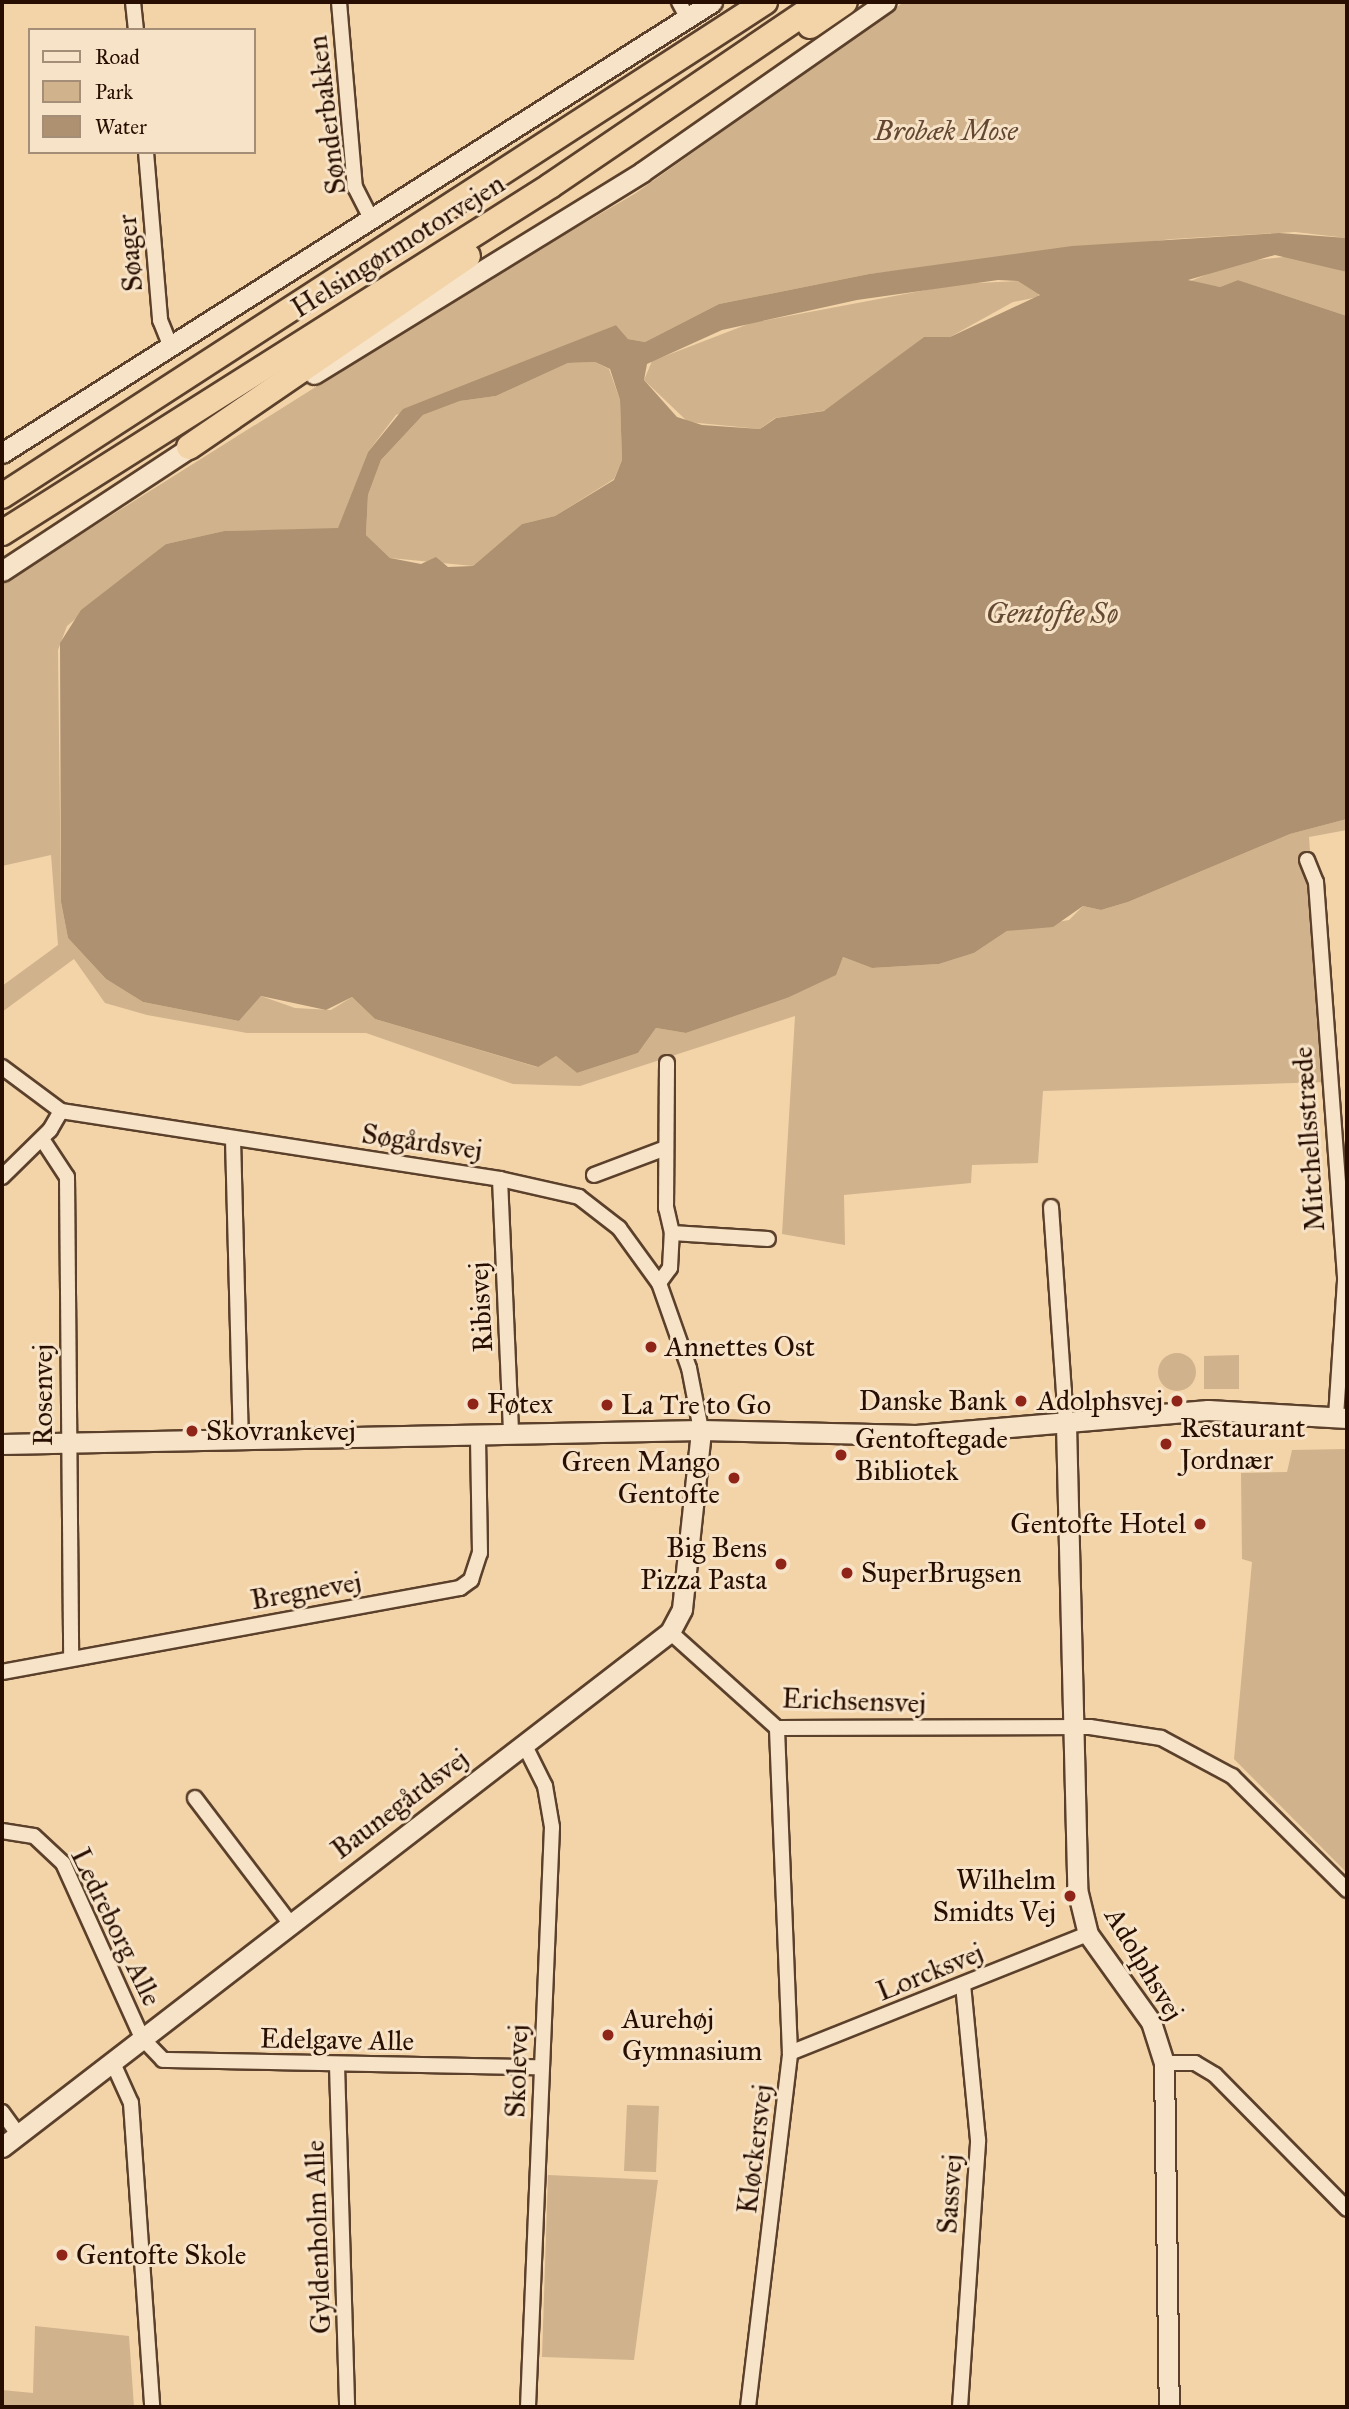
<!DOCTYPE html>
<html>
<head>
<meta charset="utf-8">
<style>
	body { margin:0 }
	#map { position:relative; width:1349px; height:2409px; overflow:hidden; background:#f3d4a9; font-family:"IM FELL Great Primer",serif }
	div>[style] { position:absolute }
	.green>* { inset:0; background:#d0b28c }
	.round { border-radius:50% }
	.water>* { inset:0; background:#ae9170 }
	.roads { filter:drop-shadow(2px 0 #5b402b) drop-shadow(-2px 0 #5b402b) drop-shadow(0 2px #5b402b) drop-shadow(0 -2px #5b402b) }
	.street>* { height:14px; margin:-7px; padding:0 7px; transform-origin:7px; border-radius:7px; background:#f7e3c7 }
	.secondary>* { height:19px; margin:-9.5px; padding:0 9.5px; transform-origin:9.5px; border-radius:9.5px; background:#f7e3c7 }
	.highway>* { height:24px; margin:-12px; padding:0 12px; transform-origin:12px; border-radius:12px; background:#f3d4a9 }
	.dots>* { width:19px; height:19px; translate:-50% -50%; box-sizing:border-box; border:4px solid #f7e3c7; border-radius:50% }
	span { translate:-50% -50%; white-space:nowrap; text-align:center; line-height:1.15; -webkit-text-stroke:6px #f7e3c7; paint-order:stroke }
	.street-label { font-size:28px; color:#280e01 }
	.park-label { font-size:28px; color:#634732; font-style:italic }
	.poi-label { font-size:28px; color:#280e01 }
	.left { translate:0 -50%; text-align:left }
	.right { translate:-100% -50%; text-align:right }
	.water-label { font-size:30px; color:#644933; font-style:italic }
	.frame { position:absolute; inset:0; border:4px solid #280e01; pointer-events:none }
	.legend { position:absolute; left:28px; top:28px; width:228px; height:126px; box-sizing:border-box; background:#f7e3c7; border:2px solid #a48e78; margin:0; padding:9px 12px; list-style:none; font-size:21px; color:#280e01 }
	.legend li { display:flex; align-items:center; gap:14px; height:35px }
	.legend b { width:35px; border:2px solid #a48e78 }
</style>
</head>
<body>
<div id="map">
	<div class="green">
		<i style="clip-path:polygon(904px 2px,1347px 2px,1347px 238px,1295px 232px,1172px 239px,869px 274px,719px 304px,645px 342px,628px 339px,616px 325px,396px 415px,368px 452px,338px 529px,224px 531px,166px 544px,67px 626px,58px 650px,61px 902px,68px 938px,106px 979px,143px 1002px,239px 1021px,261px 996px,295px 1008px,331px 1010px,352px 997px,375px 1019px,537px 1067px,556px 1056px,577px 1073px,638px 1053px,656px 1028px,686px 1033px,787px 998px,839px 966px,843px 957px,872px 968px,939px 964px,974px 953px,1007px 931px,1069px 920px,1083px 906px,1101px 910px,1128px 902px,1290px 834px,1347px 819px,1347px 830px,1309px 837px,1326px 1082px,1043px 1091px,1038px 1163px,972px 1165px,971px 1183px,844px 1195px,845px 1245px,782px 1234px,795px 1016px,580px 1086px,513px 1084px,366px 1033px,247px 1033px,147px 1015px,105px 1003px,74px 959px,2px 1012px,2px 986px,58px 945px,51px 855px,2px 866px,2px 584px,473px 288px,636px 193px)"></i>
		<i style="clip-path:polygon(1292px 256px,1347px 272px,1347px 316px,1238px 280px,1220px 287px,1188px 282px,1238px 262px)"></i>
		<i style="clip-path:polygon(1018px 281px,1040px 290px,1038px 297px,1013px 302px,950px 337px,924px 337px,828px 410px,775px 418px,760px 429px,688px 422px,644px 380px,652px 361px,751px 323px,958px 284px)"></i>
		<i style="clip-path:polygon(595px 362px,609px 369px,620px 400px,622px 460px,614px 479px,555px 516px,522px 524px,473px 566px,390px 558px,366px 535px,368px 495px,381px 460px,423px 415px,460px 401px,496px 396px,568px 363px)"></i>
		<i class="round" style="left:1158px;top:1353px;width:38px;height:38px"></i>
		<i style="clip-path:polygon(1239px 1355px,1239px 1389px,1204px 1389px,1204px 1356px)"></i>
		<i style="clip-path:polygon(1347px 1449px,1347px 1873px,1234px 1759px,1252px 1562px,1242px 1559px,1241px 1473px,1287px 1472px,1292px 1450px)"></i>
		<i style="clip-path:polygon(627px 2105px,659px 2106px,656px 2172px,624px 2171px)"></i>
		<i style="clip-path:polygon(548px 2175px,658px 2180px,634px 2360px,542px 2357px)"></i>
		<i style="clip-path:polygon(35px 2326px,129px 2336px,134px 2407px,2px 2407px,2px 2390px,33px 2393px)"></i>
	</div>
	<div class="water">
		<i style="clip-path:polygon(evenodd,1279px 233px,1347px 238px,1347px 272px,1275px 255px,1188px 280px,1220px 287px,1238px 280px,1347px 316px,1347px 819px,1290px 834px,1128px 902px,1101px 910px,1083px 906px,1053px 927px,1007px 931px,974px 953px,939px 964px,872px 968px,843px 957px,836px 975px,787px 998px,686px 1033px,656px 1028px,638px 1053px,577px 1073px,556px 1056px,538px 1067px,375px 1019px,352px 997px,326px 1010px,261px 996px,239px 1021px,143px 1002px,106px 979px,68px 938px,61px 902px,60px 643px,81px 610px,166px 544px,224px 531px,338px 528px,368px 452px,403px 409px,616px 325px,628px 339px,645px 342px,719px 304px,869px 274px,1072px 246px,1279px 233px,998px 280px,1018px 281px,1040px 295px,950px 337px,924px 337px,824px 411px,776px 418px,760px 429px,702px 425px,677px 417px,644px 380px,647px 364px,722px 330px,857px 300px,998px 280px,1279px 233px,595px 362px,610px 369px,620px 400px,622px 460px,614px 480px,555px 516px,522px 524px,473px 566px,448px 567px,436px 557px,421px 564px,390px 558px,366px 535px,368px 495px,381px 460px,423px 415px,460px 401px,496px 396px,568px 363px,595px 362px)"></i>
	</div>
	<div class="roads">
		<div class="street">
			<i style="left:133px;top:2px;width:28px;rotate:84deg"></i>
			<i style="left:339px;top:2px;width:186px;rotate:85.1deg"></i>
			<i style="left:355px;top:187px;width:38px;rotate:63deg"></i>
			<i style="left:679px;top:2px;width:17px;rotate:62deg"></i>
			<i style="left:146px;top:152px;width:169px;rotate:85.2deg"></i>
			<i style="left:160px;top:320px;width:29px;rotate:68deg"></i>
			<i style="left:1307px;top:860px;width:24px;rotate:68deg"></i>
			<i style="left:1316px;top:882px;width:400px;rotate:85.8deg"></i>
			<i style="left:1345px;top:1281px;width:136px;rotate:93.8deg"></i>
			<i style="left:2px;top:1067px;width:74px;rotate:36.7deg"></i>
			<i style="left:61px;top:1111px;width:444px;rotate:8.8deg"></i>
			<i style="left:500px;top:1179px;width:81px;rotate:12.8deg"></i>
			<i style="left:579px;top:1197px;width:51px;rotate:37.8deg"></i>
			<i style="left:619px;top:1228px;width:68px;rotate:54deg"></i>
			<i style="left:659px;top:1283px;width:90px;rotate:70.6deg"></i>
			<i style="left:689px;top:1368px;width:63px;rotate:79deg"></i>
			<i style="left:42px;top:1139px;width:45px;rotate:56.7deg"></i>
			<i style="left:67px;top:1177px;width:482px;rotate:89.5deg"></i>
			<i style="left:233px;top:1139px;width:300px;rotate:88.5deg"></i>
			<i style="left:594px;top:1175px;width:77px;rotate:-20.6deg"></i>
			<i style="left:2px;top:1177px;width:67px;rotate:-44.4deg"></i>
			<i style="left:50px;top:1130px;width:22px;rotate:-60deg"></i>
			<i style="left:500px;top:1179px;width:255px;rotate:87.5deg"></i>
			<i style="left:1051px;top:1207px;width:218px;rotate:86deg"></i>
			<i style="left:672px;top:1233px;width:96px;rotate:3.6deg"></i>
			<i style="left:659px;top:1283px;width:19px;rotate:-54deg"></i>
			<i style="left:670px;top:1268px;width:35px;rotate:-87deg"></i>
			<i style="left:672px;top:1233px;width:26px;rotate:-103deg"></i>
			<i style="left:666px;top:1208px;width:145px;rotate:-89.6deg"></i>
			<i style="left:670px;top:1632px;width:144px;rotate:41.9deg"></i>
			<i style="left:777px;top:1728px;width:313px;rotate:-0.2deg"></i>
			<i style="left:1090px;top:1727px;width:72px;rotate:8.8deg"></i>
			<i style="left:1161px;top:1738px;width:81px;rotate:28.2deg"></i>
			<i style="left:1232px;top:1776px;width:162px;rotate:44.7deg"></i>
			<i style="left:2px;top:1672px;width:466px;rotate:-10.4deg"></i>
			<i style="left:460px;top:1588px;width:14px;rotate:-36deg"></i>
			<i style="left:471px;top:1580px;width:28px;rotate:-72deg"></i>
			<i style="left:480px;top:1553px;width:119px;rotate:-91deg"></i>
			<i style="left:524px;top:1744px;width:47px;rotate:63.4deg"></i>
			<i style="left:545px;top:1786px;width:42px;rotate:80.3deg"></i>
			<i style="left:552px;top:1827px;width:580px;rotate:92.37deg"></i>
			<i style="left:195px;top:1798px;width:157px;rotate:52.8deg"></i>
			<i style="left:2px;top:1831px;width:32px;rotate:9deg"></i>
			<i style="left:34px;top:1836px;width:40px;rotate:43deg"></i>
			<i style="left:63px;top:1863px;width:192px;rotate:65.7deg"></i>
			<i style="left:142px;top:2038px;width:30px;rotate:46deg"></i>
			<i style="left:163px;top:2060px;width:378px;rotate:1.1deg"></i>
			<i style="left:790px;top:2053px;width:321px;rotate:-21.8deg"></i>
			<i style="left:112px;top:2061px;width:46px;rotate:65.7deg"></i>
			<i style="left:131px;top:2103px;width:305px;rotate:86deg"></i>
			<i style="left:1164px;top:2063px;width:31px"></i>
			<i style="left:1195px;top:2063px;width:23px;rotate:31deg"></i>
			<i style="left:1215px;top:2075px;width:188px;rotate:45.4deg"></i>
			<i style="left:337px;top:2065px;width:342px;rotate:88.3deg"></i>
			<i style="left:2px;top:2112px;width:26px;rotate:54deg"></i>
			<i style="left:748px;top:2407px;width:356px;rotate:-83.2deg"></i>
			<i style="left:790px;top:2053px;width:325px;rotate:-92.3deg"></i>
			<i style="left:960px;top:2407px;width:268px;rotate:-86.1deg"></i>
			<i style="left:978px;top:2140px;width:156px;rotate:-95.5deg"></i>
		</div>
		<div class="secondary">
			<i style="left:314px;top:374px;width:385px;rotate:-31.6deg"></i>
			<i style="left:642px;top:172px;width:297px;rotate:-34.9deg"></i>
			<i style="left:2px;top:453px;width:841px;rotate:-32.42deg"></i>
			<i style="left:2px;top:571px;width:237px;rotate:-33.3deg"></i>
			<i style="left:1066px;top:1424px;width:465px;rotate:88.6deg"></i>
			<i style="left:1077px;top:1889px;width:46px;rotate:76.3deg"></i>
			<i style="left:1088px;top:1934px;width:108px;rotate:54.4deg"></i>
			<i style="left:1151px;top:2022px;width:43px;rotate:72.4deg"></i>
			<i style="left:1164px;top:2063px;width:344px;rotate:89.2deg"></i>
			<i style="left:2px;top:1444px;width:699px;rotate:-1.15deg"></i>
			<i style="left:701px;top:1430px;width:215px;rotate:1.3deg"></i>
			<i style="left:916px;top:1435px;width:293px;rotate:-4.9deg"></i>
			<i style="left:1208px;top:1410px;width:139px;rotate:3.3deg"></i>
			<i style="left:2px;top:2147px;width:843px;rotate:-37.63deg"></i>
			<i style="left:670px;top:1632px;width:26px;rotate:-62deg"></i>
			<i style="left:682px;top:1609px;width:180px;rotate:-83.9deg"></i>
		</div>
		<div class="highway">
			<i style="left:810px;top:26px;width:42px;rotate:-34.4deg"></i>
			<i style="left:189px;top:447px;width:338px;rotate:-34.4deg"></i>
			<i style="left:2px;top:496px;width:909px;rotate:-32.92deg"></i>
			<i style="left:2px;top:533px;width:649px;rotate:-32.34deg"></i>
			<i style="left:550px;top:186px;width:328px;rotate:-34.2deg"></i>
		</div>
	</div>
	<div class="dots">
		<i style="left:651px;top:1347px;background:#8f2418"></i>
		<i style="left:1021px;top:1401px;background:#8f2418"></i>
		<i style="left:1177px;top:1401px;background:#8f2418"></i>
		<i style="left:473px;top:1404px;background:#8f2418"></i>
		<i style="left:607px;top:1405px;background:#8f2418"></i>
		<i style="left:192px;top:1431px;background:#8f2418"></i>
		<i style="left:1166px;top:1444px;background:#8f2418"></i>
		<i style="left:841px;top:1455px;background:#8f2418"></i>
		<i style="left:734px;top:1478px;background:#8f2418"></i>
		<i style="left:1200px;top:1524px;background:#8f2418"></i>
		<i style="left:781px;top:1564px;background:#8f2418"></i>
		<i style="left:847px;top:1573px;background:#8f2418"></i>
		<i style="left:1070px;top:1896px;background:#8f2418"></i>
		<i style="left:608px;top:2035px;background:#8f2418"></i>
		<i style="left:62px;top:2255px;background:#8f2418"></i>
	</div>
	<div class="street-label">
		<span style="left:327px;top:115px;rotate:-97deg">Sønderbakken</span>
		<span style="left:398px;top:246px;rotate:-32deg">Helsingørmotorvejen</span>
		<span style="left:130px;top:253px;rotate:-95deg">Søager</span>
		<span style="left:1309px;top:1139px;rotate:-94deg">Mitchellsstræde</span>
		<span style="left:422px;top:1142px;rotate:8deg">Søgårdsvej</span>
		<span style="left:481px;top:1307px;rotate:-93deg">Ribisvej</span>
		<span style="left:43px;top:1395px;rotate:-90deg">Rosenvej</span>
		<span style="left:306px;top:1591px;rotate:-10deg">Bregnevej</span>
		<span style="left:854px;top:1701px;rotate:2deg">Erichsensvej</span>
		<span style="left:400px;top:1804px;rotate:-37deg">Baunegårdsvej</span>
		<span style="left:116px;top:1927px;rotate:64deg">Ledreborg Alle</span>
		<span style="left:1144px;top:1964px;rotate:59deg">Adolphsvej</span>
		<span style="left:930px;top:1972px;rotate:-22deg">Lorcksvej</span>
		<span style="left:337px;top:2040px;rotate:1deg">Edelgave Alle</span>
		<span style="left:517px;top:2071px;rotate:-88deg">Skolevej</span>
		<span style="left:755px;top:2149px;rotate:-83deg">Kløckersvej</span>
		<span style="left:950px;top:2194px;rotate:-86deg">Sassvej</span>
		<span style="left:318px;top:2237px;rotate:-92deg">Gyldenholm Alle</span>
	</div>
	<div class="park-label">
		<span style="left:946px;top:131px">Brobæk Mose</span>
	</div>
	<div class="poi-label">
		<span class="left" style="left:665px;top:1347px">Annettes Ost</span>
		<span class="right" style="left:1007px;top:1401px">Danske Bank</span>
		<span class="right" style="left:1163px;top:1401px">Adolphsvej</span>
		<span class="left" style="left:487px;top:1404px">Føtex</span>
		<span class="left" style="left:621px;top:1405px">La Tre to Go</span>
		<span class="left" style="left:1180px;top:1444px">Restaurant<br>Jordnær</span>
		<span class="left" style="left:206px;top:1431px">Skovrankevej</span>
		<span class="left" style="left:855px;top:1455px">Gentoftegade<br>Bibliotek</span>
		<span class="right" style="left:720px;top:1478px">Green Mango<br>Gentofte</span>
		<span class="right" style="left:1186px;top:1524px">Gentofte Hotel</span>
		<span class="right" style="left:767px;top:1564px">Big Bens<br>Pizza Pasta</span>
		<span class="left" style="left:861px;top:1573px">SuperBrugsen</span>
		<span class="right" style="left:1056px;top:1896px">Wilhelm<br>Smidts Vej</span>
		<span class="left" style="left:622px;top:2035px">Aurehøj<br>Gymnasium</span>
		<span class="left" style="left:76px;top:2255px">Gentofte Skole</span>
	</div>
	<div class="water-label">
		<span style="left:1052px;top:613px">Gentofte Sø</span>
	</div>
	<div class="frame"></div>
	<ul class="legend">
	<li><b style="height:9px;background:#f7e3c7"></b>Road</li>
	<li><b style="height:19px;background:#d0b28c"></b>Park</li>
	<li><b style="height:19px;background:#ae9170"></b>Water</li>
	</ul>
</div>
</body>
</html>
